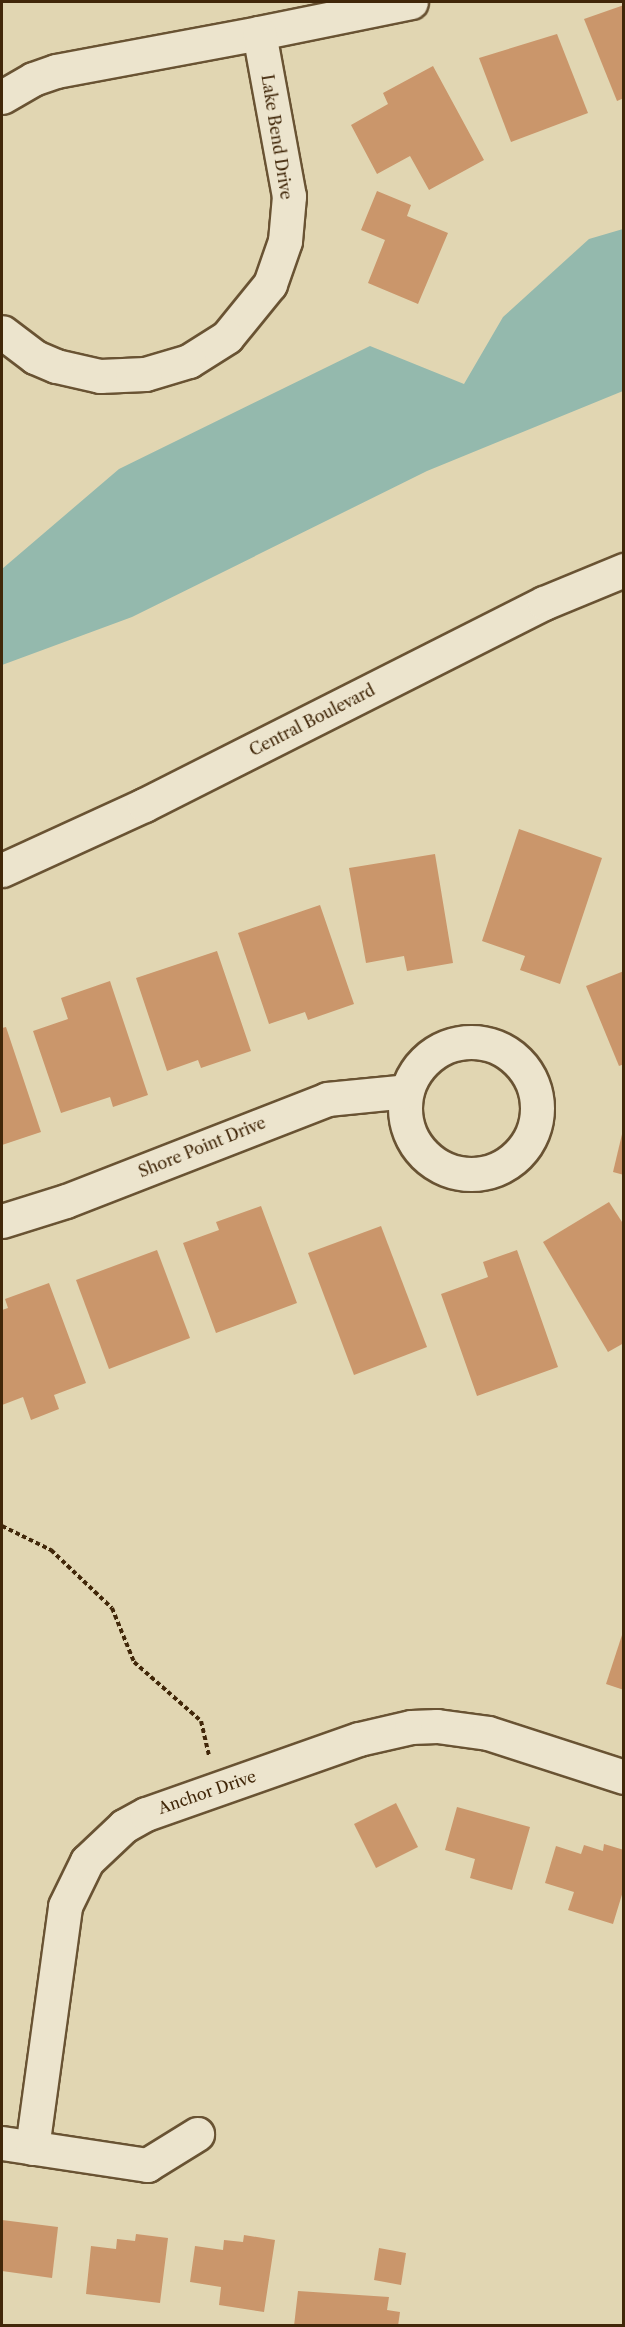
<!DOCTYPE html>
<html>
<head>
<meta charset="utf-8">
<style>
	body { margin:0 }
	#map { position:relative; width:625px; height:2327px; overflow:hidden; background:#e1d6b2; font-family:"Libre Caslon Text",serif }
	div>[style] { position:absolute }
	.water>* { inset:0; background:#94b9ad }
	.building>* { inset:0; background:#ca966b }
	.path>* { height:4px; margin-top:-2px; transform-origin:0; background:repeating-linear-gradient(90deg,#412709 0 4.5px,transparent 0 7.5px) }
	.roads { filter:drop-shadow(2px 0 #695333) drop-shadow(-2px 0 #695333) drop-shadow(0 2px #695333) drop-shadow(0 -2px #695333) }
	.minor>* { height:33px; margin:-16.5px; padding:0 16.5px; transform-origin:16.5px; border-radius:16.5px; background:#ece4cd }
	.minor>.ring { margin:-16.5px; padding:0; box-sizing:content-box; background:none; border:33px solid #ece4cd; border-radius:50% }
	.tertiary>* { height:33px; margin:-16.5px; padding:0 16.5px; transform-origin:16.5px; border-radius:16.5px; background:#ece4cd }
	span { translate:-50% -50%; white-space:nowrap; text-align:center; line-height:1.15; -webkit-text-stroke:4.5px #ece4cd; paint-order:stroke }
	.street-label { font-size:16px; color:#412709 }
	.frame { position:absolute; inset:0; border:3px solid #412709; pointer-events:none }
</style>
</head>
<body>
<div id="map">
	<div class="water">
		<i style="clip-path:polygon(623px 229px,623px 391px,427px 471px,132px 617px,2px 665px,2px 569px,119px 469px,370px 346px,464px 384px,503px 317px,589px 239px)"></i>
	</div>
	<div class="building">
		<i style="clip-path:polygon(624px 5px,624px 98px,617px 101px,584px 19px)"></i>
		<i style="clip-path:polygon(557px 34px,588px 113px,511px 142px,479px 58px)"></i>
		<i style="clip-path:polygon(433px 66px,484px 160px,429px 190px,410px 156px,377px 174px,351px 125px,388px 104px,383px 93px)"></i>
		<i style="clip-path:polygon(377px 191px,411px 205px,407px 216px,448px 233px,418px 304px,368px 283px,385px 240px,361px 230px)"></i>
		<i style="clip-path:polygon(519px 829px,602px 858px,560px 984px,520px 970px,525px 956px,482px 941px)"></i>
		<i style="clip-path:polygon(435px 854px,453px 963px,407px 971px,404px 956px,366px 963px,349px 868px)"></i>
		<i style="clip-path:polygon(320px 905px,354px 1004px,308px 1020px,305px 1012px,269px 1024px,238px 933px)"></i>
		<i style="clip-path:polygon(217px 951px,251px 1051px,201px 1068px,198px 1060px,167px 1071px,136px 978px)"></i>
		<i style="clip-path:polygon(624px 971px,624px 1064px,619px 1066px,586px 986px)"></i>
		<i style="clip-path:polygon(110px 981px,148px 1095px,113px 1107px,110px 1097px,61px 1113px,33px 1031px,68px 1019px,61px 998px)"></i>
		<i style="clip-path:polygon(6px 1027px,41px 1132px,2px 1145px,2px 1028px)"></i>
		<i style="clip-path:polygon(623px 1130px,624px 1130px,624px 1175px,613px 1172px)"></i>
		<i style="clip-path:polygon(609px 1202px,624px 1225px,624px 1343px,608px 1352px,543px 1242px)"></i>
		<i style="clip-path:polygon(261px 1206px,297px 1303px,216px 1333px,183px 1243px,219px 1230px,216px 1222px)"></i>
		<i style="clip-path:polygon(381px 1226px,427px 1347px,354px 1375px,308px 1253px)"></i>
		<i style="clip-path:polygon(157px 1250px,190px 1338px,109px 1369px,76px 1280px)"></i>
		<i style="clip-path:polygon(517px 1250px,558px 1367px,477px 1396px,441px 1294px,488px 1277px,483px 1262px)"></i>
		<i style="clip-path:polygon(49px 1283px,86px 1383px,54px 1395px,59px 1409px,31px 1420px,23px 1397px,2px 1405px,2px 1310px,8px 1308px,5px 1299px)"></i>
		<i style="clip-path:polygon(622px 1635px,624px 1636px,624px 1690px,606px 1684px)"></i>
		<i style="clip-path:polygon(396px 1803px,418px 1847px,376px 1868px,354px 1824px)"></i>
		<i style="clip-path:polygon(457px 1807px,530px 1827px,512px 1890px,470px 1878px,475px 1859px,445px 1850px)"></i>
		<i style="clip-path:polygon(604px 1844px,624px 1850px,624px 1888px,613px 1924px,568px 1910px,574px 1892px,545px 1883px,556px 1846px,581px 1854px,584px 1845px,603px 1851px)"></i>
		<i style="clip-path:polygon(2px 2220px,58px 2227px,52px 2278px,2px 2271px)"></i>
		<i style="clip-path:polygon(136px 2234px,168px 2238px,160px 2303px,86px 2294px,91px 2246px,116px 2249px,117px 2239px,135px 2241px)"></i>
		<i style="clip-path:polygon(244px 2235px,275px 2240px,264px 2312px,219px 2305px,221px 2287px,190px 2282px,195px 2246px,223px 2250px,224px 2240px,243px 2242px)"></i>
		<i style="clip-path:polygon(379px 2248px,406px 2253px,401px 2285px,374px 2280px)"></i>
		<i style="clip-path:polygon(298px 2291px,389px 2297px,387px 2310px,400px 2312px,398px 2326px,294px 2326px)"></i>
	</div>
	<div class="path">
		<i style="left:2px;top:1526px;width:55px;rotate:26.1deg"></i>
		<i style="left:51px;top:1550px;width:84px;rotate:43.6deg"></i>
		<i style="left:112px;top:1608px;width:58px;rotate:67.8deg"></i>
		<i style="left:134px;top:1662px;width:89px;rotate:41.4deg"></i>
		<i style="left:201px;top:1721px;width:35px;rotate:77deg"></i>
	</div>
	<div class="roads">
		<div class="minor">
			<i style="left:259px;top:33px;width:155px;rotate:-11.5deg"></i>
			<i style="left:2px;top:97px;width:36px;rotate:-30deg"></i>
			<i style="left:33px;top:79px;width:24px;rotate:-19deg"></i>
			<i style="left:56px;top:71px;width:207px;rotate:-10.6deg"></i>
			<i style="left:259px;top:33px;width:166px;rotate:79.6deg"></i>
			<i style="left:289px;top:196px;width:45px;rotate:95.1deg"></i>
			<i style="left:285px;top:241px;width:46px;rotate:109.2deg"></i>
			<i style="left:270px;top:284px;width:68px;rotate:129.1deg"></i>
			<i style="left:227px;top:337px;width:45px;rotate:147.7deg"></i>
			<i style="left:189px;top:361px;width:46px;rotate:163.5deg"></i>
			<i style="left:145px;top:374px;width:45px;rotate:177.5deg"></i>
			<i style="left:100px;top:376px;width:45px;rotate:-167.2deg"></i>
			<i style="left:56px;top:366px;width:23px;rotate:-157deg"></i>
			<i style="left:35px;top:357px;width:41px;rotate:-142.9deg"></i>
			<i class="ring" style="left:405px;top:1042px;width:99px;height:99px"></i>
			<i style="left:2px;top:1221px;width:67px;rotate:-17.4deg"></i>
			<i style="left:66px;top:1201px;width:280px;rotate:-21.3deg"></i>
			<i style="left:327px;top:1099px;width:80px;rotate:-5.7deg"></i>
			<i style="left:2px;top:2143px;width:147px;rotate:8.6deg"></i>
			<i style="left:147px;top:2165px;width:59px;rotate:-31.8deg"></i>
			<i style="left:32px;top:2148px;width:244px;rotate:-82.2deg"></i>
			<i style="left:65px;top:1906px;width:50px;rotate:-63.9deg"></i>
			<i style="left:87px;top:1861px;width:51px;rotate:-43.4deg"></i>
			<i style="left:124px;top:1826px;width:25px;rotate:-29deg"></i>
			<i style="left:146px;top:1814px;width:226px;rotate:-19.4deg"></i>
			<i style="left:359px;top:1739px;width:53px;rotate:-13deg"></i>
			<i style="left:411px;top:1727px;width:26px;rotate:-2deg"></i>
			<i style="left:437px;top:1726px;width:51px;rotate:7.8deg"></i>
			<i style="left:488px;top:1733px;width:143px;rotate:17.9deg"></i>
		</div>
		<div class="tertiary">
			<i style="left:2px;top:870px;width:156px;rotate:-24.6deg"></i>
			<i style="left:144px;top:805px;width:448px;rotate:-26.8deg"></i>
			<i style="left:544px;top:603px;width:87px;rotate:-22.4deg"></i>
		</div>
	</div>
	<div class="street-label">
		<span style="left:277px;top:137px;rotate:81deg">Lake Bend Drive</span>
		<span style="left:312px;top:720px;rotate:-27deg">Central Boulevard</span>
		<span style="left:202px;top:1147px;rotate:-22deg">Shore Point Drive</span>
		<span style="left:207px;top:1792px;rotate:-19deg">Anchor Drive</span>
	</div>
	<div class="frame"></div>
</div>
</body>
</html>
